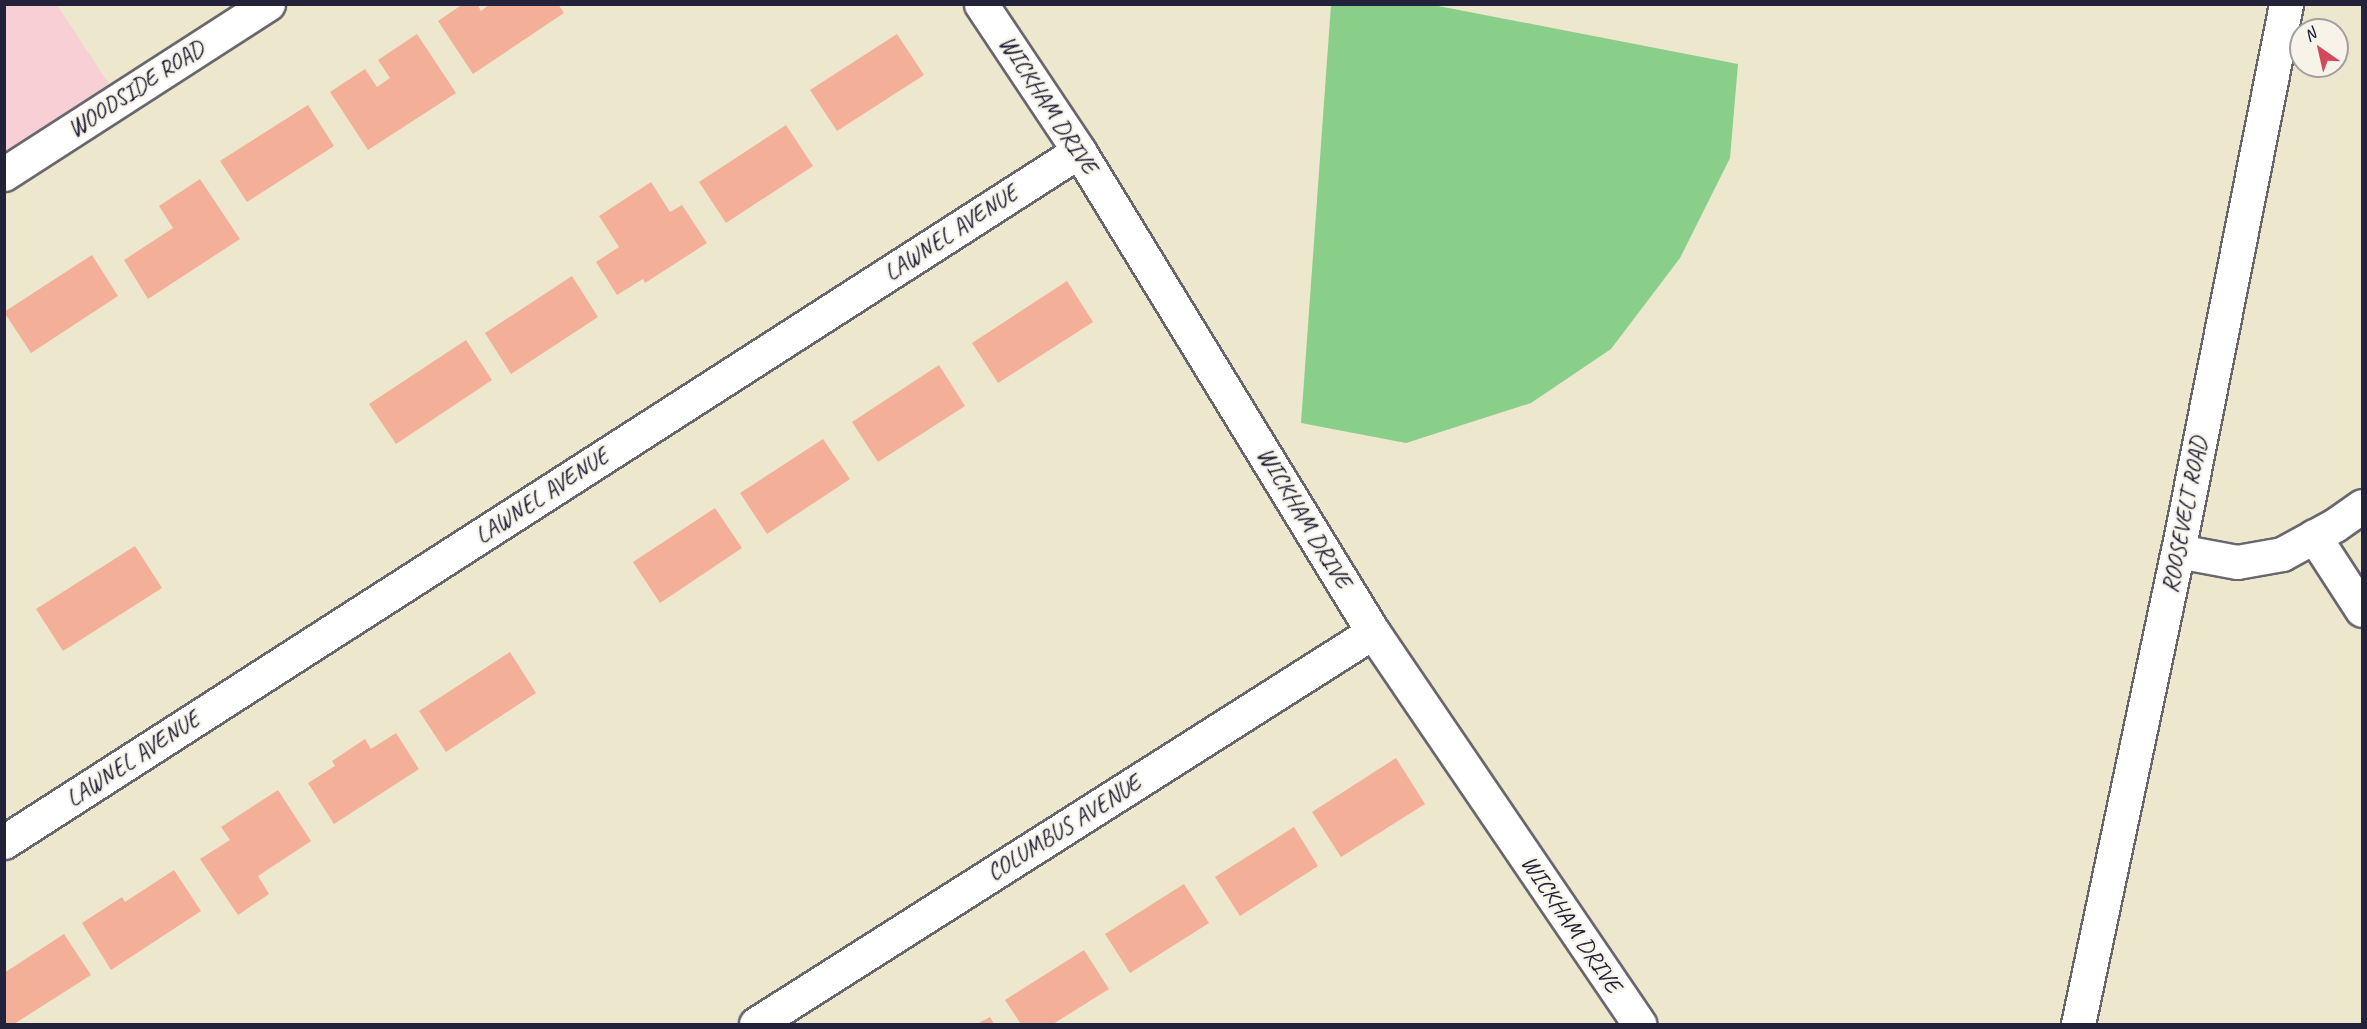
<!DOCTYPE html>
<html>
<head>
<meta charset="utf-8">
<style>
	body { margin:0 }
	#map { position:relative; width:2367px; height:1029px; overflow:hidden; background:#ede7cd; font-family:Caveat,sans-serif }
	div>[style] { position:absolute }
	.built>* { inset:0; background:#f7cfd5 }
	.green>* { inset:0; background:#89cf8a }
	.building>* { inset:0; background:#f4af98 }
	.roads { filter:drop-shadow(2px 0 #69676e) drop-shadow(-2px 0 #69676e) drop-shadow(0 2px #69676e) drop-shadow(0 -2px #69676e) }
	.minor>* { height:33px; margin:-16.5px; padding:0 16.5px; transform-origin:16.5px; border-radius:16.5px; background:#fff }
	span { translate:-50% -50%; white-space:nowrap; text-align:center; line-height:1.15; -webkit-text-stroke:4.5px #f7f3e8; paint-order:stroke }
	.street-label { font-size:24px; color:#22223b }
	.frame { position:absolute; inset:0; border:6px solid #22223b; pointer-events:none }
	.north { position:absolute; left:2289px; top:18px; width:60px; height:60px; box-sizing:border-box; background:#f7f3e8; border:2px solid #a29fa3; border-radius:50%; rotate:326deg; font-size:16px; font-weight:700; line-height:24px; text-align:center; color:#22223b }
	.north::after { content:''; display:block; margin:auto; width:21px; height:27px; background:#d1495b; clip-path:polygon(50% 0,100% 100%,50% 72%,0 100%) }
</style>
</head>
<body>
<div id="map">
	<div class="built">
		<i style="clip-path:polygon(5px 4px,57px 5px,109px 84px,5px 153px)"></i>
	</div>
	<div class="green">
		<i style="clip-path:polygon(1331px 5px,1433px 5px,1738px 64px,1730px 158px,1680px 258px,1611px 349px,1531px 403px,1406px 443px,1301px 423px)"></i>
	</div>
	<div class="building">
		<i style="clip-path:polygon(463px 4px,477px 4px,481px 11px,490px 4px,558px 4px,564px 13px,473px 74px,438px 21px)"></i>
		<i style="clip-path:polygon(417px 34px,456px 93px,368px 150px,330px 92px,365px 69px,377px 87px,390px 78px,378px 60px)"></i>
		<i style="clip-path:polygon(897px 34px,924px 75px,837px 131px,810px 90px)"></i>
		<i style="clip-path:polygon(308px 105px,334px 146px,247px 202px,220px 161px)"></i>
		<i style="clip-path:polygon(786px 125px,813px 166px,726px 223px,699px 182px)"></i>
		<i style="clip-path:polygon(200px 179px,240px 239px,148px 299px,124px 260px,173px 228px,159px 206px)"></i>
		<i style="clip-path:polygon(651px 182px,670px 212px,682px 205px,707px 243px,645px 283px,643px 279px,617px 295px,596px 262px,619px 247px,599px 216px)"></i>
		<i style="clip-path:polygon(92px 255px,118px 296px,31px 353px,4px 312px)"></i>
		<i style="clip-path:polygon(572px 276px,598px 317px,511px 374px,485px 333px)"></i>
		<i style="clip-path:polygon(1067px 281px,1093px 322px,998px 383px,972px 343px)"></i>
		<i style="clip-path:polygon(466px 340px,492px 380px,396px 444px,369px 404px)"></i>
		<i style="clip-path:polygon(939px 365px,965px 406px,878px 462px,852px 422px)"></i>
		<i style="clip-path:polygon(823px 439px,850px 479px,767px 534px,740px 493px)"></i>
		<i style="clip-path:polygon(715px 508px,742px 548px,660px 603px,633px 562px)"></i>
		<i style="clip-path:polygon(135px 546px,162px 588px,63px 651px,36px 609px)"></i>
		<i style="clip-path:polygon(510px 652px,536px 693px,446px 752px,419px 711px)"></i>
		<i style="clip-path:polygon(396px 733px,419px 769px,334px 824px,308px 783px,335px 766px,332px 761px,365px 739px,371px 749px)"></i>
		<i style="clip-path:polygon(1396px 758px,1425px 804px,1341px 857px,1312px 812px)"></i>
		<i style="clip-path:polygon(278px 790px,311px 841px,258px 876px,269px 894px,238px 915px,200px 859px,230px 840px,221px 827px)"></i>
		<i style="clip-path:polygon(1294px 827px,1318px 866px,1240px 916px,1215px 877px)"></i>
		<i style="clip-path:polygon(174px 870px,201px 911px,111px 970px,82px 923px,122px 897px,125px 902px)"></i>
		<i style="clip-path:polygon(1184px 884px,1209px 923px,1130px 973px,1105px 934px)"></i>
		<i style="clip-path:polygon(64px 934px,91px 975px,14px 1024px,4px 1024px,4px 973px)"></i>
		<i style="clip-path:polygon(1084px 950px,1109px 989px,1053px 1024px,1021px 1024px,1005px 1000px)"></i>
		<i style="clip-path:polygon(990px 1017px,994px 1024px,977px 1024px)"></i>
	</div>
	<div class="roads">
		<div class="minor">
			<i style="left:981px;top:4px;width:177px;rotate:56.3deg"></i>
			<i style="left:1079px;top:151px;width:564px;rotate:58.57deg"></i>
			<i style="left:1373px;top:632px;width:474px;rotate:55.8deg"></i>
			<i style="left:4px;top:174px;width:314px;rotate:-32.8deg"></i>
			<i style="left:2314px;top:536px;width:88px;rotate:57deg"></i>
			<i style="left:2178px;top:551px;width:60px;rotate:10.6deg"></i>
			<i style="left:2237px;top:562px;width:46px;rotate:-10.1deg"></i>
			<i style="left:2282px;top:554px;width:60px;rotate:-28.7deg"></i>
			<i style="left:2335px;top:525px;width:33px;rotate:-35deg"></i>
			<i style="left:4px;top:842px;width:1278px;rotate:-32.73deg"></i>
			<i style="left:756px;top:1024px;width:731px;rotate:-32.43deg"></i>
			<i style="left:2078px;top:1024px;width:483px;rotate:-78.1deg"></i>
			<i style="left:2178px;top:551px;width:558px;rotate:-78.83deg"></i>
		</div>
	</div>
	<div class="street-label">
		<span style="left:136px;top:89px;rotate:-33deg">WOODSIDE ROAD</span>
		<span style="left:1048px;top:105px;rotate:57deg">WICKHAM DRIVE</span>
		<span style="left:951px;top:233px;rotate:-33deg">LAWNEL AVENUE</span>
		<span style="left:542px;top:496px;rotate:-33deg">LAWNEL AVENUE</span>
		<span style="left:2185px;top:515px;rotate:-79deg">ROOSEVELT ROAD</span>
		<span style="left:1304px;top:518px;rotate:59deg">WICKHAM DRIVE</span>
		<span style="left:133px;top:759px;rotate:-33deg">LAWNEL AVENUE</span>
		<span style="left:1064px;top:828px;rotate:-32deg">COLUMBUS AVENUE</span>
		<span style="left:1571px;top:924px;rotate:56deg">WICKHAM DRIVE</span>
	</div>
	<div class="frame"></div>
	<div class="north">N</div>
</div>
</body>
</html>
